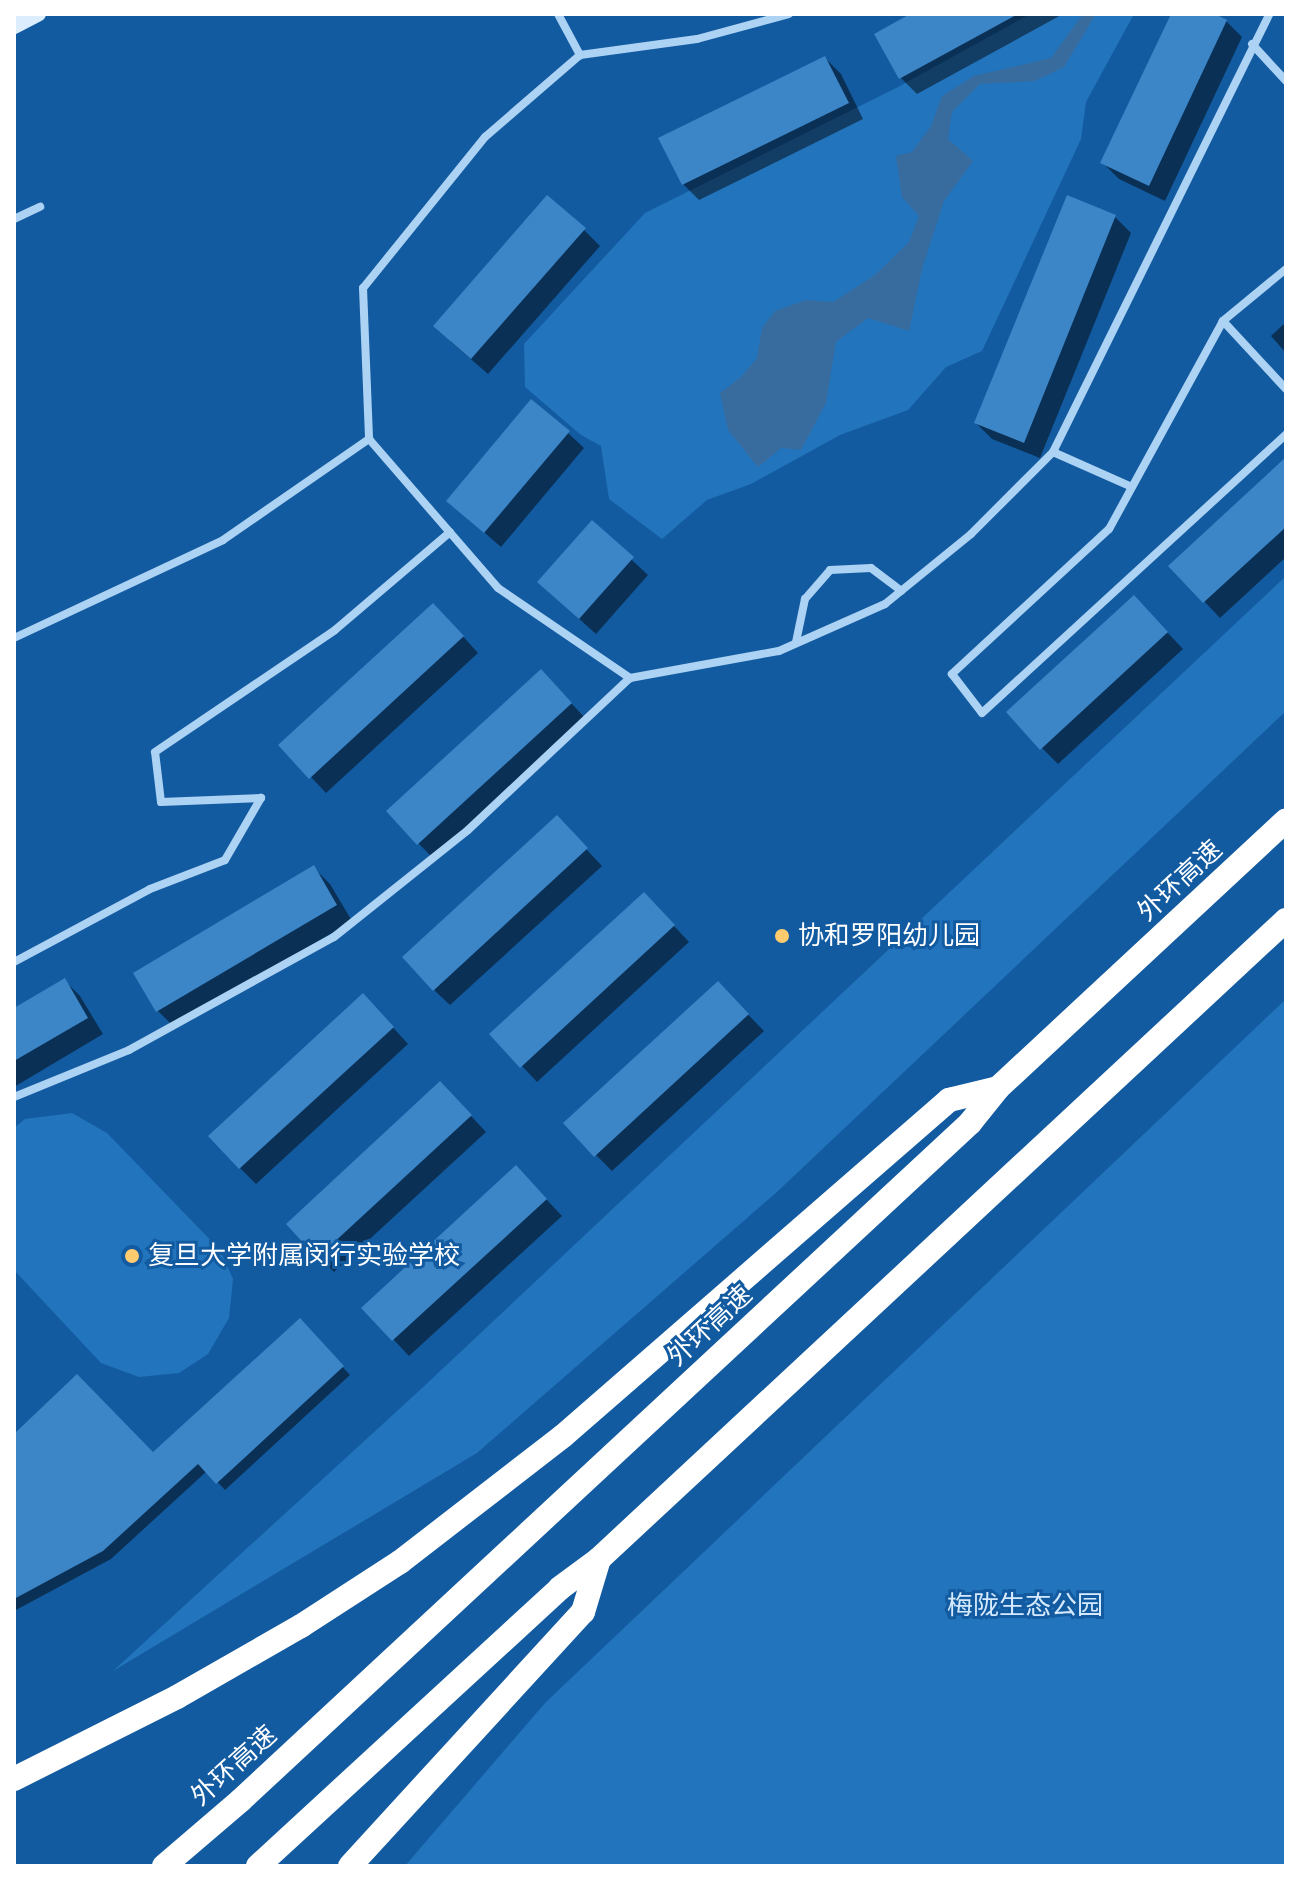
<!DOCTYPE html>
<html>
<head>
<meta charset="utf-8">
<style>
	body { margin:0 }
	#map { position:relative; width:1300px; height:1880px; overflow:hidden; background:#135ba0; font-family:Cabin,"Noto Sans SC",sans-serif }
	div>[style] { position:absolute }
	.green>* { inset:0; background:#2274bd }
	.water>* { inset:0; background:#396c9e }
	.shadow>* { inset:0; background:#0007 }
	.building>* { inset:0; background:#3c85c7 }
	.street>* { height:8px; margin:-4px; padding:0 4px; transform-origin:4px; border-radius:4px; background:#acd2f4 }
	.secondary>* { height:16px; margin:-8px; padding:0 8px; transform-origin:8px; border-radius:8px; background:#dcedfd }
	.highway>* { height:24px; margin:-12px; padding:0 12px; transform-origin:12px; border-radius:12px; background:#fff }
	.dots>* { width:22px; height:22px; translate:-50% -50%; box-sizing:border-box; border:4px solid #135ba0; border-radius:50% }
	span { translate:-50% -50%; white-space:nowrap; text-align:center; line-height:1.15; -webkit-text-stroke:6px #135ba0; paint-order:stroke }
	.street-label { font-size:26px; color:#fff }
	.poi-label { font-size:26px; color:#fff }
	.left { translate:0 -50%; text-align:left }
	.park-label { font-size:26px; color:#d5eafe }
	.frame { position:absolute; inset:0; border:16px solid #fff; pointer-events:none }
</style>
</head>
<body>
<div id="map">
	<div class="green">
		<i style="clip-path:polygon(1030px 14px,1134px 14px,1086px 102px,1081px 139px,982px 351px,946px 367px,908px 410px,840px 435px,751px 484px,707px 500px,662px 539px,609px 499px,601px 446px,581px 435px,525px 387px,524px 344px,645px 213px,898px 87px)"></i>
		<i style="clip-path:polygon(1286px 576px,1286px 711px,778px 1191px,477px 1453px,113px 1671px,420px 1390px)"></i>
		<i style="clip-path:polygon(1286px 999px,1286px 1866px,405px 1866px,545px 1703px)"></i>
		<i style="clip-path:polygon(72px 1113px,107px 1133px,220px 1250px,233px 1279px,229px 1318px,208px 1354px,179px 1373px,139px 1377px,101px 1363px,14px 1270px,14px 1128px,25px 1119px)"></i>
	</div>
	<div class="water">
		<i style="clip-path:polygon(1083px 14px,1096px 14px,1064px 67px,1035px 81px,980px 84px,952px 112px,948px 139px,973px 161px,944px 201px,922px 269px,909px 331px,868px 318px,836px 342px,826px 403px,801px 450px,781px 448px,758px 467px,728px 430px,720px 393px,741px 377px,757px 358px,762px 328px,775px 311px,806px 300px,833px 302px,875px 275px,909px 242px,919px 216px,902px 197px,896px 156px,912px 152px,931px 126px,942px 96px,974px 76px,1051px 58px)"></i>
	</div>
	<div class="shadow">
		<i style="clip-path:polygon(914px 14px,1063px 14px,917px 94px,901px 78px)"></i>
		<i style="clip-path:polygon(1173px 14px,1210px 14px,1226px 21px,1242px 37px,1165px 201px,1119px 179px,1103px 163px)"></i>
		<i style="clip-path:polygon(825px 58px,841px 74px,863px 119px,699px 200px,683px 184px)"></i>
		<i style="clip-path:polygon(1115px 217px,1131px 233px,1040px 458px,992px 439px,976px 423px)"></i>
		<i style="clip-path:polygon(584px 230px,600px 246px,488px 374px,451px 342px)"></i>
		<i style="clip-path:polygon(1286px 322px,1286px 353px,1271px 336px)"></i>
		<i style="clip-path:polygon(568px 433px,584px 448px,501px 547px,448px 501px)"></i>
		<i style="clip-path:polygon(1286px 460px,1286px 557px,1220px 618px,1171px 566px)"></i>
		<i style="clip-path:polygon(592px 523px,648px 575px,596px 634px,556px 598px)"></i>
		<i style="clip-path:polygon(1149px 613px,1183px 649px,1058px 764px,1042px 748px)"></i>
		<i style="clip-path:polygon(449px 621px,478px 653px,326px 793px,311px 777px)"></i>
		<i style="clip-path:polygon(557px 688px,587px 720px,434px 859px,418px 843px)"></i>
		<i style="clip-path:polygon(572px 834px,602px 866px,450px 1005px,434px 990px)"></i>
		<i style="clip-path:polygon(314px 868px,330px 884px,352px 921px,174px 1027px,158px 1011px,136px 974px)"></i>
		<i style="clip-path:polygon(660px 911px,689px 942px,537px 1082px,522px 1066px)"></i>
		<i style="clip-path:polygon(64px 980px,80px 996px,103px 1034px,14px 1087px,14px 1010px)"></i>
		<i style="clip-path:polygon(734px 1000px,764px 1031px,612px 1171px,596px 1155px)"></i>
		<i style="clip-path:polygon(379px 1012px,408px 1044px,256px 1184px,240px 1168px)"></i>
		<i style="clip-path:polygon(456px 1100px,486px 1132px,334px 1272px,318px 1256px)"></i>
		<i style="clip-path:polygon(532px 1184px,562px 1216px,409px 1356px,364px 1308px)"></i>
		<i style="clip-path:polygon(300px 1321px,350px 1375px,225px 1490px,207px 1471px,111px 1559px,14px 1611px,14px 1437px,153px 1455px)"></i>
	</div>
	<div class="building">
		<i style="clip-path:polygon(910px 14px,1018px 14px,899px 79px,874px 34px)"></i>
		<i style="clip-path:polygon(1171px 14px,1215px 14px,1227px 20px,1149px 186px,1100px 163px)"></i>
		<i style="clip-path:polygon(825px 56px,849px 103px,682px 185px,658px 138px)"></i>
		<i style="clip-path:polygon(547px 195px,586px 228px,471px 359px,433px 326px)"></i>
		<i style="clip-path:polygon(1067px 195px,1116px 215px,1024px 443px,974px 423px)"></i>
		<i style="clip-path:polygon(531px 399px,570px 431px,484px 533px,446px 501px)"></i>
		<i style="clip-path:polygon(1286px 457px,1286px 527px,1203px 603px,1168px 566px)"></i>
		<i style="clip-path:polygon(592px 520px,634px 557px,579px 619px,537px 582px)"></i>
		<i style="clip-path:polygon(1134px 595px,1168px 632px,1040px 750px,1006px 712px)"></i>
		<i style="clip-path:polygon(433px 603px,464px 636px,309px 779px,278px 745px)"></i>
		<i style="clip-path:polygon(541px 669px,572px 703px,417px 845px,386px 811px)"></i>
		<i style="clip-path:polygon(557px 815px,588px 848px,433px 991px,402px 957px)"></i>
		<i style="clip-path:polygon(314px 865px,337px 905px,156px 1012px,133px 973px)"></i>
		<i style="clip-path:polygon(644px 892px,675px 925px,520px 1068px,489px 1034px)"></i>
		<i style="clip-path:polygon(65px 978px,88px 1018px,14px 1061px,14px 1008px)"></i>
		<i style="clip-path:polygon(718px 981px,749px 1014px,594px 1157px,563px 1123px)"></i>
		<i style="clip-path:polygon(363px 993px,394px 1027px,239px 1169px,208px 1136px)"></i>
		<i style="clip-path:polygon(440px 1081px,472px 1115px,317px 1258px,286px 1224px)"></i>
		<i style="clip-path:polygon(516px 1165px,547px 1199px,392px 1341px,361px 1308px)"></i>
		<i style="clip-path:polygon(300px 1318px,344px 1366px,216px 1484px,198px 1464px,103px 1551px,14px 1599px,14px 1434px,77px 1374px,153px 1452px)"></i>
	</div>
	<div class="street">
		<i style="left:558px;top:14px;width:47px;rotate:61.8deg"></i>
		<i style="left:580px;top:55px;width:118px;rotate:-7.8deg"></i>
		<i style="left:697px;top:39px;width:95px;rotate:-15.2deg"></i>
		<i style="left:1252px;top:44px;width:50px;rotate:47.4deg"></i>
		<i style="left:580px;top:55px;width:125px;rotate:139.2deg"></i>
		<i style="left:485px;top:137px;width:194px;rotate:128.9deg"></i>
		<i style="left:363px;top:288px;width:151px;rotate:87.7deg"></i>
		<i style="left:369px;top:439px;width:197px;rotate:49.1deg"></i>
		<i style="left:498px;top:588px;width:160px;rotate:34.3deg"></i>
		<i style="left:14px;top:219px;width:29px;rotate:-25deg"></i>
		<i style="left:1286px;top:269px;width:82px;rotate:140.5deg"></i>
		<i style="left:1223px;top:321px;width:237px;rotate:118.7deg"></i>
		<i style="left:1109px;top:529px;width:214px;rotate:137.3deg"></i>
		<i style="left:952px;top:674px;width:49px;rotate:52.4deg"></i>
		<i style="left:982px;top:713px;width:413px;rotate:-42.5deg"></i>
		<i style="left:1223px;top:321px;width:93px;rotate:47.2deg"></i>
		<i style="left:1053px;top:452px;width:86px;rotate:23.9deg"></i>
		<i style="left:14px;top:638px;width:231px;rotate:-25.1deg"></i>
		<i style="left:223px;top:540px;width:178px;rotate:-34.7deg"></i>
		<i style="left:796px;top:642px;width:44px;rotate:-78.2deg"></i>
		<i style="left:805px;top:599px;width:38px;rotate:-49deg"></i>
		<i style="left:830px;top:570px;width:41px;rotate:-2.8deg"></i>
		<i style="left:871px;top:568px;width:38px;rotate:37deg"></i>
		<i style="left:14px;top:962px;width:154px;rotate:-28.2deg"></i>
		<i style="left:150px;top:889px;width:80px;rotate:-21.1deg"></i>
		<i style="left:225px;top:860px;width:72px;rotate:-59.9deg"></i>
		<i style="left:261px;top:798px;width:100px;rotate:177.7deg"></i>
		<i style="left:161px;top:802px;width:50px;rotate:-96.8deg"></i>
		<i style="left:155px;top:752px;width:217px;rotate:-34.1deg"></i>
		<i style="left:335px;top:630px;width:151px;rotate:-40.4deg"></i>
		<i style="left:14px;top:1097px;width:124px;rotate:-22.2deg"></i>
		<i style="left:129px;top:1050px;width:234px;rotate:-28.9deg"></i>
		<i style="left:334px;top:937px;width:171px;rotate:-38.6deg"></i>
		<i style="left:468px;top:830px;width:222px;rotate:-43.2deg"></i>
		<i style="left:630px;top:678px;width:151px;rotate:-10.3deg"></i>
		<i style="left:779px;top:651px;width:116px;rotate:-23.9deg"></i>
		<i style="left:885px;top:604px;width:111px;rotate:-39.1deg"></i>
		<i style="left:971px;top:534px;width:116px;rotate:-45deg"></i>
		<i style="left:1053px;top:452px;width:488px;rotate:-63.7deg"></i>
	</div>
	<div class="secondary">
		<i style="left:14px;top:26px;width:27px;rotate:-27deg"></i>
	</div>
	<div class="highway">
		<i style="left:14px;top:1779px;width:182px;rotate:-26.7deg"></i>
		<i style="left:177px;top:1697px;width:143px;rotate:-29.8deg"></i>
		<i style="left:301px;top:1626px;width:118px;rotate:-32.9deg"></i>
		<i style="left:400px;top:1562px;width:206px;rotate:-37.7deg"></i>
		<i style="left:563px;top:1436px;width:512px;rotate:-41.04deg"></i>
		<i style="left:949px;top:1100px;width:50px;rotate:-13.8deg"></i>
		<i style="left:164px;top:1866px;width:101px;rotate:-40.6deg"></i>
		<i style="left:241px;top:1800px;width:995px;rotate:-42.88deg"></i>
		<i style="left:970px;top:1123px;width:45px;rotate:-51.3deg"></i>
		<i style="left:998px;top:1088px;width:393px;rotate:-42.9deg"></i>
		<i style="left:258px;top:1866px;width:410px;rotate:-42.6deg"></i>
		<i style="left:560px;top:1588px;width:49px;rotate:-36.6deg"></i>
		<i style="left:599px;top:1559px;width:938px;rotate:-42.93deg"></i>
		<i style="left:350px;top:1866px;width:345px;rotate:-47.5deg"></i>
		<i style="left:583px;top:1612px;width:55px;rotate:-73.2deg"></i>
	</div>
	<div class="dots">
		<i style="left:782px;top:936px;background:#ffcb6f"></i>
		<i style="left:132px;top:1256px;background:#ffcb6f"></i>
	</div>
	<div class="street-label">
		<span style="left:1180px;top:881px;rotate:-43deg">外环高速</span>
		<span style="left:710px;top:1326px;rotate:-43deg">外环高速</span>
		<span style="left:234px;top:1766px;rotate:-42deg">外环高速</span>
	</div>
	<div class="poi-label">
		<span class="left" style="left:798px;top:936px">协和罗阳幼儿园</span>
		<span class="left" style="left:148px;top:1256px">复旦大学附属闵行实验学校</span>
	</div>
	<div class="park-label">
		<span style="left:1025px;top:1606px">梅陇生态公园</span>
	</div>
	<div class="frame"></div>
</div>
</body>
</html>
